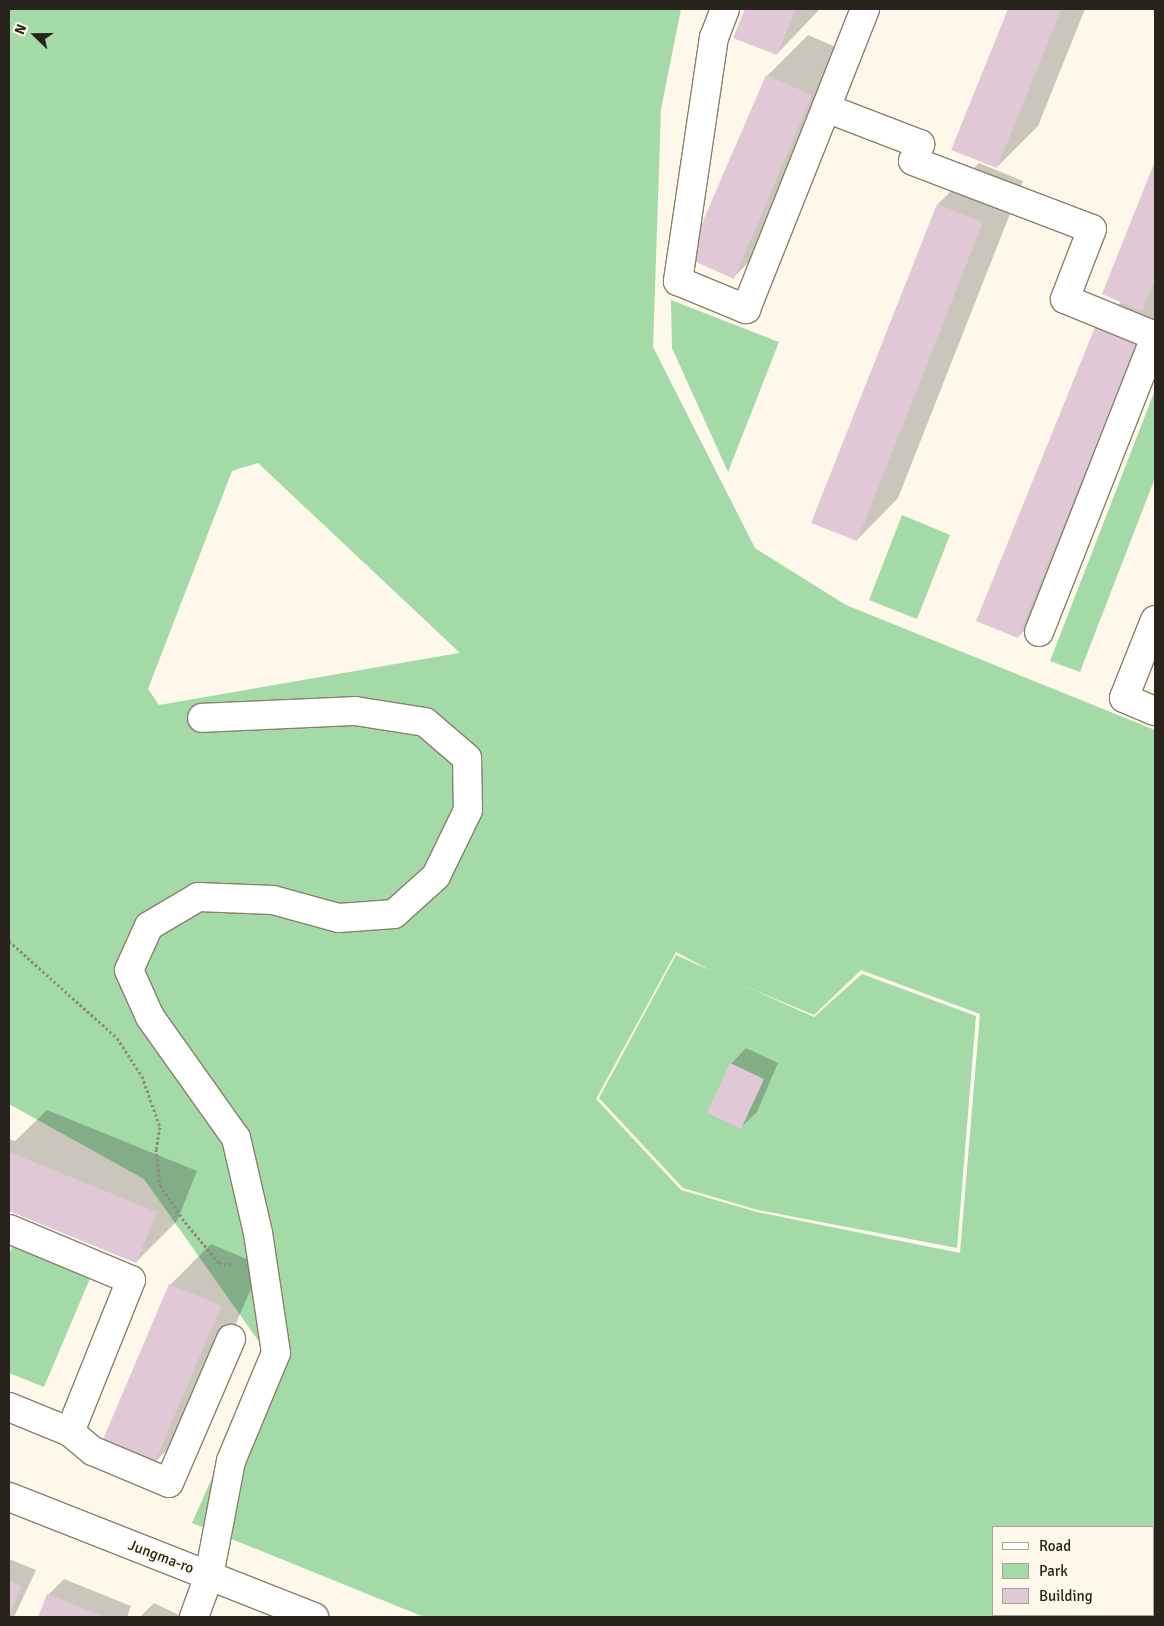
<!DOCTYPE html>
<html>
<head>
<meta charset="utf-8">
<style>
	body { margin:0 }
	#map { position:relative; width:1164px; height:1626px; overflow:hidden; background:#fef8ea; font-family:Signika,sans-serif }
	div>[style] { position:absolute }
	.green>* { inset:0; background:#a4d9a8 }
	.shadow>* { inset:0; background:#0003 }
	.building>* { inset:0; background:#e1c8d6 }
	.path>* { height:3px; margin-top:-1.5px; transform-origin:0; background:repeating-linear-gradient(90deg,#8f8a7f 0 2.5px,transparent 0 5px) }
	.roads { filter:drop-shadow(1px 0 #88806a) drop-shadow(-1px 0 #88806a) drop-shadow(0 1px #88806a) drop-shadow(0 -1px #88806a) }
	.minor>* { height:28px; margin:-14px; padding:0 14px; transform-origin:14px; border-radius:14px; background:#fff }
	.major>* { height:28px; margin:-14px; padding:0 14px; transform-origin:14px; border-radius:14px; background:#fff }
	span { translate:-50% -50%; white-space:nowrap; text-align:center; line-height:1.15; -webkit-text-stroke:4px #fef8ea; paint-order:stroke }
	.street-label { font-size:15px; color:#28241c }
	.frame { position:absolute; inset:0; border:10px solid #28241c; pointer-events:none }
	.legend { position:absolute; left:992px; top:1526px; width:162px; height:90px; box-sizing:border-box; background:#fef8ea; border:1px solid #a8a398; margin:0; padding:6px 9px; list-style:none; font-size:15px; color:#28241c }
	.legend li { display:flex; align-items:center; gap:10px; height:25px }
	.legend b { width:25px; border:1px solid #a8a398 }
	.north { position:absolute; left:10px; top:10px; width:50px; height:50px; -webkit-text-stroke:4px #fef8ea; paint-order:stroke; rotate:292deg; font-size:14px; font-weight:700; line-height:20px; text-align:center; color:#28241c }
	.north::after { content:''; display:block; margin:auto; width:18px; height:22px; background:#28241c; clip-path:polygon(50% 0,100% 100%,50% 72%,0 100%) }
</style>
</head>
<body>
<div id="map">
	<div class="green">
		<i style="clip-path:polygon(evenodd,9px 9px,681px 9px,661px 109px,653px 347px,755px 548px,846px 605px,1155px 730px,1155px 1617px,424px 1617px,192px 1523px,267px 1353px,144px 1179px,9px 1104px,9px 9px,258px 463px,460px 653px,459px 653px,159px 705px,148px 689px,232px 471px,258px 463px,9px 9px,676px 952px,721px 976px,814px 1015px,861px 970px,980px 1014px,960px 1253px,757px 1212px,681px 1190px,596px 1099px,676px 952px,9px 9px,993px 1527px,1153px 1527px,1153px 1615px,993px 1615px,993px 1527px)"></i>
		<i style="clip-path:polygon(671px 300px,779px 342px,728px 472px,672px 348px)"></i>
		<i style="clip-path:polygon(1155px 390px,1155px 478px,1080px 672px,1050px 661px)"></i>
		<i style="clip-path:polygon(902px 515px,950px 535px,917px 619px,869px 600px)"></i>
		<i style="clip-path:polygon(676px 955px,814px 1017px,862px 974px,976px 1016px,957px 1248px,758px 1210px,683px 1188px,599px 1098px)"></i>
		<i style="clip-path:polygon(17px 1236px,94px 1269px,44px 1387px,9px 1373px,9px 1255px)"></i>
	</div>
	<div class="shadow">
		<i style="clip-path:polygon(746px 9px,820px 9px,777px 54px,735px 37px)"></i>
		<i style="clip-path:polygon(1009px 9px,1085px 9px,1038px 126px,997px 167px,953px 149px)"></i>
		<i style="clip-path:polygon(808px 35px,852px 54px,775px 236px,734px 277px,767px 76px)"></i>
		<i style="clip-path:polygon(979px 163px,1023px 181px,898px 498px,857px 540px,813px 522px,938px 204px)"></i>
		<i style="clip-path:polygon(1155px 164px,1155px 358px,1059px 596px,1018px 637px,1096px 328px,1122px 301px,1103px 294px)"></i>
		<i style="clip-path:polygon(746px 1048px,778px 1063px,757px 1112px,741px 1127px,731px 1064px)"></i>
		<i style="clip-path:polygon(47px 1110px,197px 1171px,177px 1221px,136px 1262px,9px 1209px,9px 1139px,15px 1141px)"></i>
		<i style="clip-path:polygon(211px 1244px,261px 1265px,193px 1424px,152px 1465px,170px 1285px)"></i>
		<i style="clip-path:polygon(9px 1559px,36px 1570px,14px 1617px,9px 1617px)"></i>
		<i style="clip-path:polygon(64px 1579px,131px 1606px,127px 1617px,39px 1617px,48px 1595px)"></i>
		<i style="clip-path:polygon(154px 1603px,183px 1617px,140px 1617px)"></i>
	</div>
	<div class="building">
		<i style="clip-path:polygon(745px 9px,796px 9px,777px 55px,733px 38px)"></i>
		<i style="clip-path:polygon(1008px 9px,1061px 9px,997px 168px,951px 150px)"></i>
		<i style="clip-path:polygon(766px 75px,812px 95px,734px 279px,687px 258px)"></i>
		<i style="clip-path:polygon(1155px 161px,1155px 279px,1142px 311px,1102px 294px)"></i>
		<i style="clip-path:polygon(937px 204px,983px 222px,857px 541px,811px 523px)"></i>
		<i style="clip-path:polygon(1095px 327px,1137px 344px,1018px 638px,976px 621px)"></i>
		<i style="clip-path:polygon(730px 1063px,764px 1079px,741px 1129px,707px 1113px)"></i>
		<i style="clip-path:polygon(9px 1152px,157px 1212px,136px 1263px,9px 1211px)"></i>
		<i style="clip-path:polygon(169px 1284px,221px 1306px,153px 1466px,101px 1444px)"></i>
		<i style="clip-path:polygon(9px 1581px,21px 1586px,9px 1616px)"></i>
		<i style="clip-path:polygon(47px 1594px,105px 1617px,38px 1617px)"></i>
	</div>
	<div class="path">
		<i style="left:9px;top:941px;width:145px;rotate:41.9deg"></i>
		<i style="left:117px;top:1038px;width:45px;rotate:56.7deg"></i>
		<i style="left:142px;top:1076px;width:54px;rotate:70.6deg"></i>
		<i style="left:160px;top:1127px;width:22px;rotate:100deg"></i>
		<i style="left:156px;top:1149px;width:36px;rotate:84deg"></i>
		<i style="left:160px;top:1185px;width:45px;rotate:56deg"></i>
		<i style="left:185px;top:1222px;width:53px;rotate:50.3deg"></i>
		<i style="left:219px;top:1263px;width:15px;rotate:8deg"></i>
	</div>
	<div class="roads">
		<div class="minor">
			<i style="left:725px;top:9px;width:30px;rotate:111deg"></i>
			<i style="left:714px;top:37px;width:247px;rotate:98.4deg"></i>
			<i style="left:678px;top:281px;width:74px;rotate:22.4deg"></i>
			<i style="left:746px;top:309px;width:216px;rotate:-68.3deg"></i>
			<i style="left:865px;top:9px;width:106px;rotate:111.5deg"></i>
			<i style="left:826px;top:108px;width:101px;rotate:21deg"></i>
			<i style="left:920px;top:144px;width:18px;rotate:112deg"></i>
			<i style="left:913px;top:161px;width:191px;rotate:20.8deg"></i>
			<i style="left:1092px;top:229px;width:75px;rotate:111.1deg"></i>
			<i style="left:1065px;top:299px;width:97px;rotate:22.3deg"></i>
			<i style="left:1155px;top:620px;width:84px;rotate:111.7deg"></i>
			<i style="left:1124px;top:698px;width:34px;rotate:23deg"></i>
			<i style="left:1039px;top:632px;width:317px;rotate:-68.5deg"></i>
			<i style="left:9px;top:1229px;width:132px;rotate:22.7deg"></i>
			<i style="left:131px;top:1280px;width:164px;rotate:111.9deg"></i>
			<i style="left:9px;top:1407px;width:66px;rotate:22.3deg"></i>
			<i style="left:70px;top:1432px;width:30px;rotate:40deg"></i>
			<i style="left:93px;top:1451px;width:82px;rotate:22.8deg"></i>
			<i style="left:169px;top:1483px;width:157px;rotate:-66.7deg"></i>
			<i style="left:194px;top:1617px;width:44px;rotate:-69.9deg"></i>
			<i style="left:209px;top:1576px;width:117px;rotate:-79.2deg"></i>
			<i style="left:231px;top:1461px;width:117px;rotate:-67.4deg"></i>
			<i style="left:276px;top:1353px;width:121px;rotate:-98.5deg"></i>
			<i style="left:258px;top:1233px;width:98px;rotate:-103deg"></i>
			<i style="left:236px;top:1138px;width:148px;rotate:-125.4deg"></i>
			<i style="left:150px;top:1017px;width:51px;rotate:-114.1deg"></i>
			<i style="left:129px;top:970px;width:48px;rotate:-65.6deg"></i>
			<i style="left:149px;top:926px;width:57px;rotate:-30.6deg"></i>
			<i style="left:198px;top:897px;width:75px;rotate:2.3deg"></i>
			<i style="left:273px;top:900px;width:68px;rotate:15.3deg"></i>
			<i style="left:339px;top:918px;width:55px;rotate:-4.2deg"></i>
			<i style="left:394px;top:914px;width:57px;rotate:-42.1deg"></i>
			<i style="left:436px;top:876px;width:73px;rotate:-64.1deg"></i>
			<i style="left:468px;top:810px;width:52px;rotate:-91.1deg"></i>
			<i style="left:467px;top:758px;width:55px;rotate:-139.4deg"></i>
			<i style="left:425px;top:722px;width:71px;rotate:-171.1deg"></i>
			<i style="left:355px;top:711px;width:153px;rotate:177.4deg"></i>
		</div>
		<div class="major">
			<i style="left:9px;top:1497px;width:328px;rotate:21.5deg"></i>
		</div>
	</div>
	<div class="street-label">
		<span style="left:161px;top:1557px;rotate:21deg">Jungma-ro</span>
	</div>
	<div class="frame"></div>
	<ul class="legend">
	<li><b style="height:6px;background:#fff"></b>Road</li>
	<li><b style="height:14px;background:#a4d9a8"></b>Park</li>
	<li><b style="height:14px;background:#e1c8d6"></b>Building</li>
	</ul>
	<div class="north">N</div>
</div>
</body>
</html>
